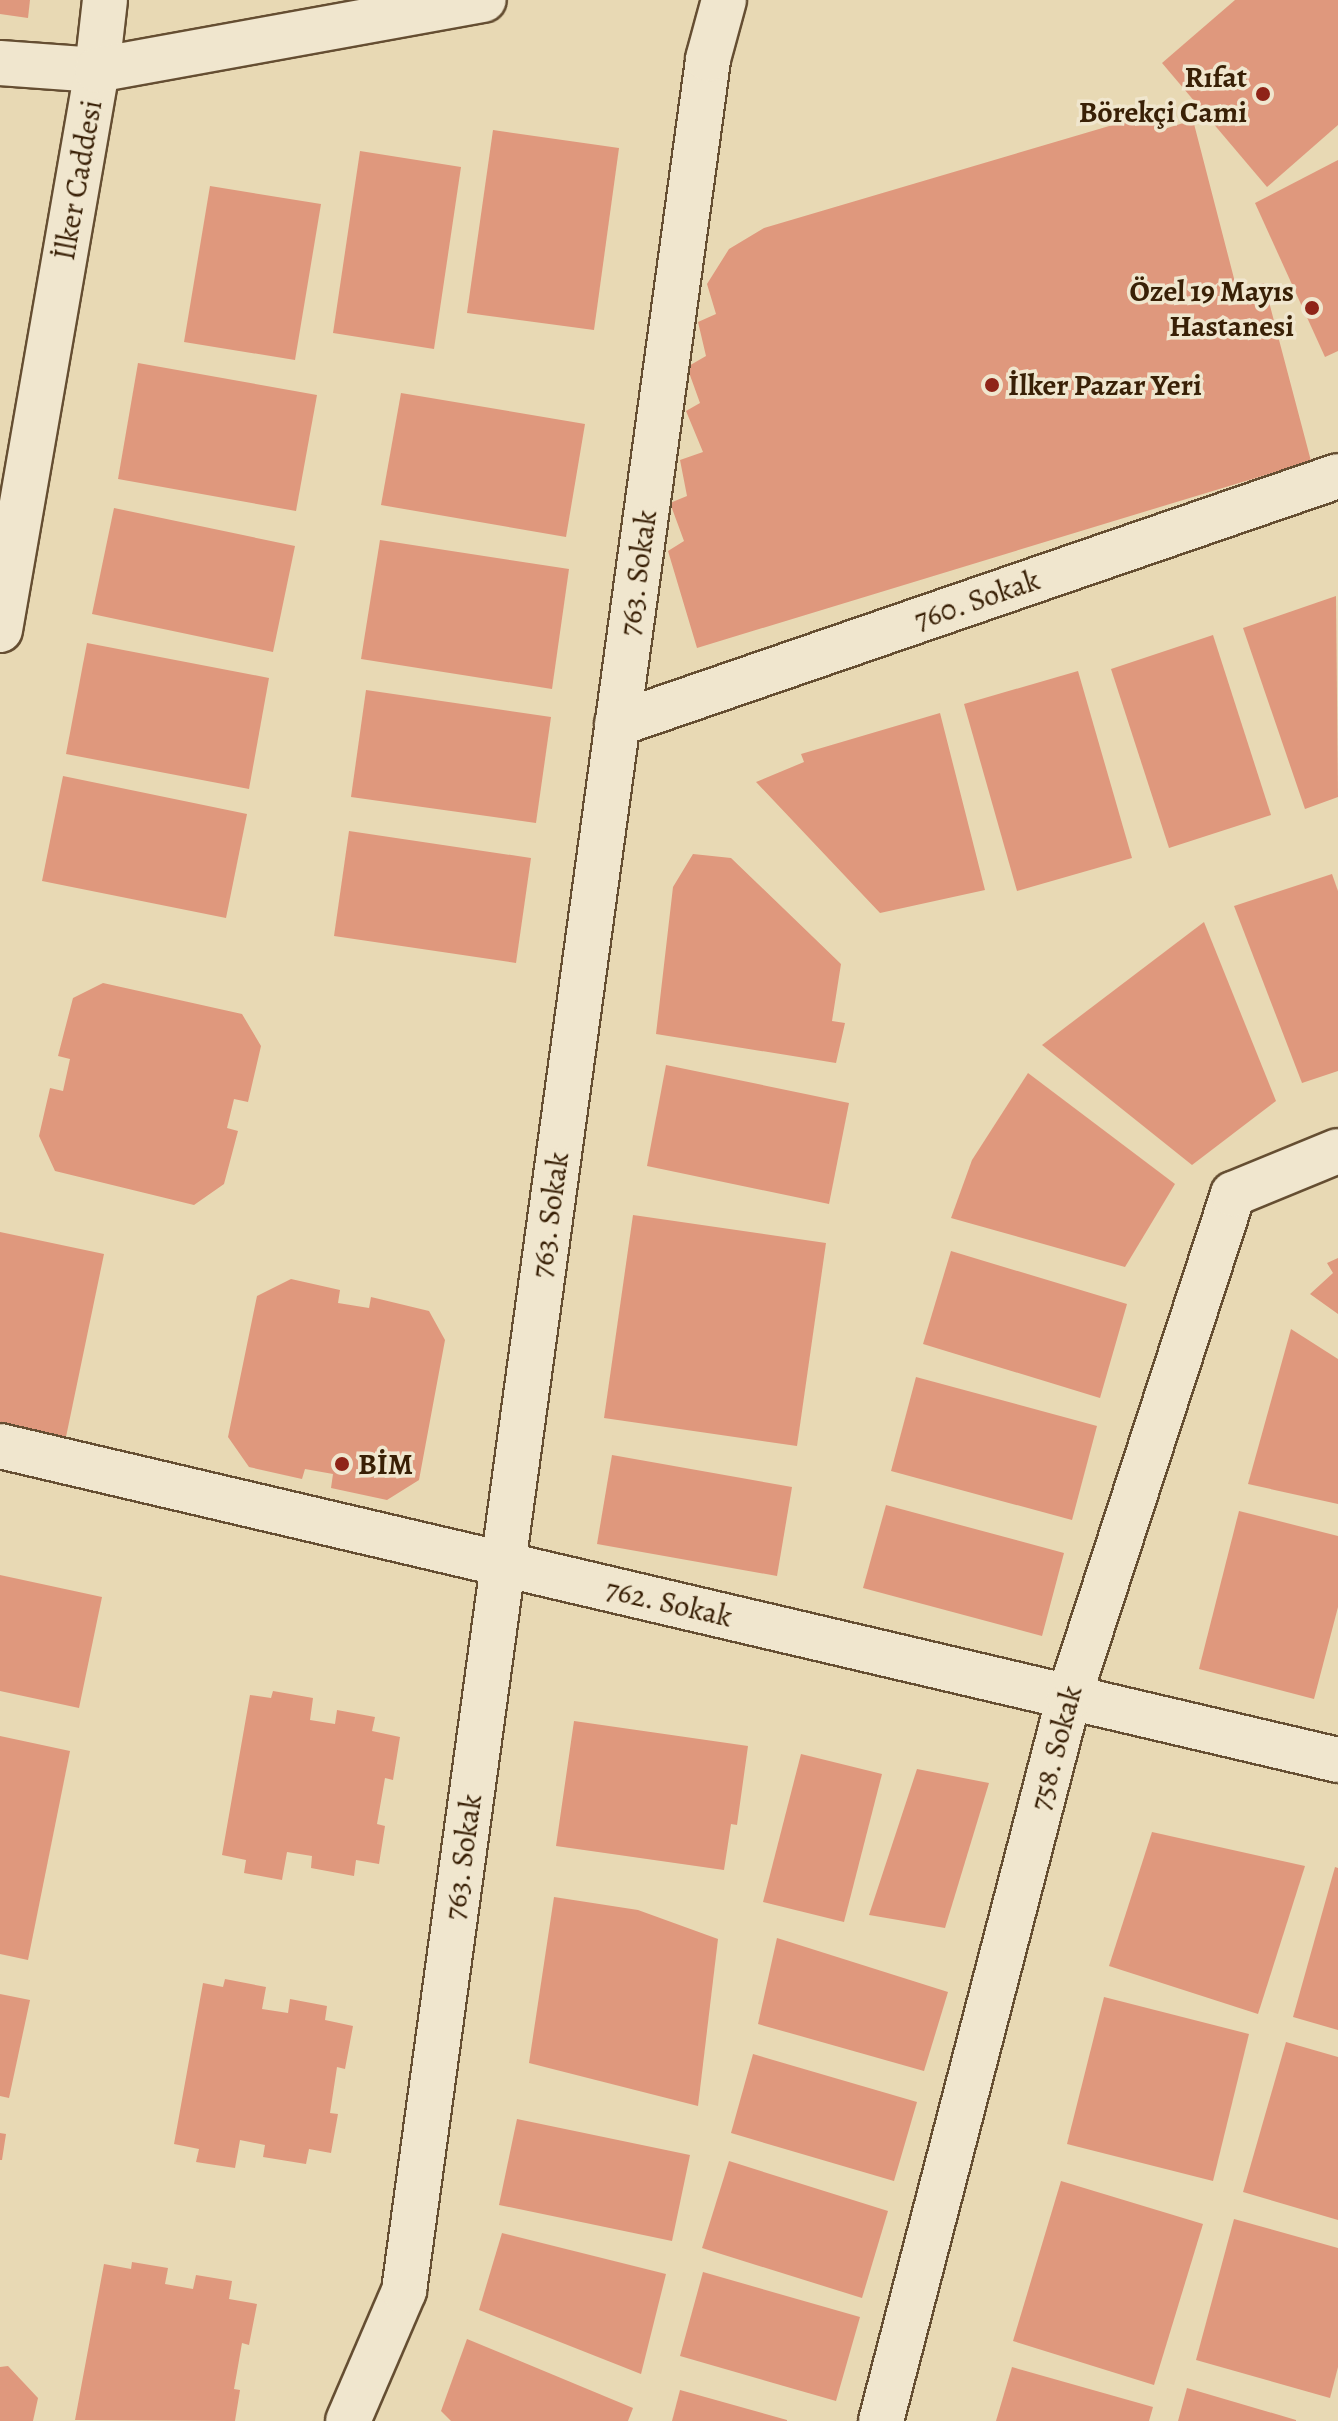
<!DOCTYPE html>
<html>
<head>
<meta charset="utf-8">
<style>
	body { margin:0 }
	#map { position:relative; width:1338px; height:2421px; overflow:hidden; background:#e8d9b4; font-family:Alegreya,serif }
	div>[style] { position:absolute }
	.building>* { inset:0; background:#df987d }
	.roads { filter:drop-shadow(2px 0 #654e32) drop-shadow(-2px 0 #654e32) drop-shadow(0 2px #654e32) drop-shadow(0 -2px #654e32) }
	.minor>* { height:44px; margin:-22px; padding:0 22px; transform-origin:22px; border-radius:22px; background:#f0e6ce }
	.tertiary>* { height:44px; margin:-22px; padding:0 22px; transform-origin:22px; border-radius:22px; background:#f0e6ce }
	.dots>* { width:22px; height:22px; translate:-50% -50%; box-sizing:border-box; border:4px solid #f0e6ce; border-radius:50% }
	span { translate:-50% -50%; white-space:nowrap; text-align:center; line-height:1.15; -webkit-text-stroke:7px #f0e6ce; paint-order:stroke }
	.poi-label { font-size:30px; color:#392006; font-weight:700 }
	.right { translate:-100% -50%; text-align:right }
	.left { translate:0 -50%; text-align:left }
	.street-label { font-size:30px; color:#392006 }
</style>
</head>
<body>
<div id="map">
	<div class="building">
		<i style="clip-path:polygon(0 0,30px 0,28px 18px,0 14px)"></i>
		<i style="clip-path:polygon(1235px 0,1338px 0,1338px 125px,1267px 187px,1162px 63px)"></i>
		<i style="clip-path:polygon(1150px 114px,1161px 130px,1193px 120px,1237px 290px,1264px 283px,1311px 461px,697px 648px,668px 551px,684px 541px,670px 503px,687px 496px,680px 460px,703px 452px,686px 411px,700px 403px,687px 367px,706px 356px,698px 322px,716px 314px,707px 284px,729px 249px,764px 228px)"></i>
		<i style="clip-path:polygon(493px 130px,619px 148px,594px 330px,467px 313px)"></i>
		<i style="clip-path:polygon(360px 151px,461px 167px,434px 349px,333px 333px)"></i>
		<i style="clip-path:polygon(1338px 160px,1338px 351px,1325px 357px,1255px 203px)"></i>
		<i style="clip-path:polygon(210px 186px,321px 204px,295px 360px,184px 342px)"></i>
		<i style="clip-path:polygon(138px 363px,317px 395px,296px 511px,118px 479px)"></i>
		<i style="clip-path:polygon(401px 393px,585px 424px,566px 537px,381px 505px)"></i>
		<i style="clip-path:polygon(114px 508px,295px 546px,273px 652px,92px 614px)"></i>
		<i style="clip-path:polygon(380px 540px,569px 569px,552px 689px,361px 659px)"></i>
		<i style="clip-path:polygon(1336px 596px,1338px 797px,1305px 809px,1243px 628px)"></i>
		<i style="clip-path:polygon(1213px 635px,1271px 815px,1169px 848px,1111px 669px)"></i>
		<i style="clip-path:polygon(87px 643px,269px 678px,249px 789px,66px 754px)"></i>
		<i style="clip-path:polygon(1078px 671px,1132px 858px,1017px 891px,964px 704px)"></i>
		<i style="clip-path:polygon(366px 690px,551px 717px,536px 823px,351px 797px)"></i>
		<i style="clip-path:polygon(940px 713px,985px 890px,880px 913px,756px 782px,804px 762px,801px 754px)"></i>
		<i style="clip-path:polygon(63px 776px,247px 814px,226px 918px,42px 881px)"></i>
		<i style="clip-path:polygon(349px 831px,531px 858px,516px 963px,334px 936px)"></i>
		<i style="clip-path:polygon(693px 854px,731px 858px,841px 964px,832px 1021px,845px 1023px,836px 1063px,656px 1034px,673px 887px)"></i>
		<i style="clip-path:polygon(1332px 874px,1338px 891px,1338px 1071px,1302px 1083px,1234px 906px)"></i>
		<i style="clip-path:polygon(1204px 922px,1276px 1101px,1192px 1165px,1042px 1045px)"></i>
		<i style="clip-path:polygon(103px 983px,242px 1014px,261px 1046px,248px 1102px,234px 1099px,227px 1128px,238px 1131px,224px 1184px,194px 1205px,55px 1171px,39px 1136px,50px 1088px,63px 1091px,70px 1059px,58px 1056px,73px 998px)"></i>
		<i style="clip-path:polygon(666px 1065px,849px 1103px,829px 1204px,647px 1166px)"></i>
		<i style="clip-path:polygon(1028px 1073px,1175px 1184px,1125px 1267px,951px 1218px,972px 1160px)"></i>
		<i style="clip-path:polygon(633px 1215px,826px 1243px,797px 1446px,604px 1418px)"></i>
		<i style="clip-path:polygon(0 1232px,104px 1254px,66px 1437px,0 1423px)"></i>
		<i style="clip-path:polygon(951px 1251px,1127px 1304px,1100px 1398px,923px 1344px)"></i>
		<i style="clip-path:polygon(1338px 1258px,1338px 1314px,1310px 1294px,1333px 1273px,1327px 1263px)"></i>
		<i style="clip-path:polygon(291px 1279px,340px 1290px,338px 1303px,369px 1308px,371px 1297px,429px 1311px,445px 1340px,419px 1480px,387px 1500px,331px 1488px,333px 1474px,305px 1469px,302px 1479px,249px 1467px,228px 1437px,257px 1296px)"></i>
		<i style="clip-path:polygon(1291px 1329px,1338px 1359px,1338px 1504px,1248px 1484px)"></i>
		<i style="clip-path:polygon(916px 1377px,1097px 1426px,1072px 1520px,891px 1471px)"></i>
		<i style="clip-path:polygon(612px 1455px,792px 1487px,777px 1576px,597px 1544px)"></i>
		<i style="clip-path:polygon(886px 1505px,1064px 1553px,1042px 1636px,863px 1588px)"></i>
		<i style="clip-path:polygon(1239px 1511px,1338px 1536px,1338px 1607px,1314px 1699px,1199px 1669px)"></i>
		<i style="clip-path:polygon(0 1575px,102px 1597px,79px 1708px,0 1691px)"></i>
		<i style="clip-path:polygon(273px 1691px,313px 1698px,310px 1720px,335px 1724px,337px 1710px,375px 1717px,372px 1731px,400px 1737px,393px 1780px,385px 1778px,377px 1824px,385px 1826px,379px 1864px,356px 1860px,354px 1876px,311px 1868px,312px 1856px,287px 1852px,282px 1880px,244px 1873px,246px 1860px,222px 1855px,250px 1695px,271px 1698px)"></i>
		<i style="clip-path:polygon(574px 1721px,748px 1746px,737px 1825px,731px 1824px,724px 1870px,556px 1846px)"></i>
		<i style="clip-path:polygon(0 1736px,70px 1751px,28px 1960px,0 1954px)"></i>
		<i style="clip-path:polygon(801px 1754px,882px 1774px,844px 1922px,763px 1902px)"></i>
		<i style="clip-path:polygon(917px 1769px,989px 1783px,945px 1928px,869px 1915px)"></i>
		<i style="clip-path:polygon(1152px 1832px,1305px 1866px,1258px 2014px,1109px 1966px)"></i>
		<i style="clip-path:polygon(1335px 1867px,1338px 1868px,1338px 2030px,1293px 2017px)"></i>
		<i style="clip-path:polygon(554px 1897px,638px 1910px,718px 1939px,698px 2106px,529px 2063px)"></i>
		<i style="clip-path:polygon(777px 1938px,948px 1992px,924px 2071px,758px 2024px)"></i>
		<i style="clip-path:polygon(225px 1979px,266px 1987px,262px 2009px,288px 2013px,290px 1999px,327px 2006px,325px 2020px,353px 2026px,345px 2069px,337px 2067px,330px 2113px,338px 2114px,331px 2153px,309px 2149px,306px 2164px,263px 2157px,265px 2145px,240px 2140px,235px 2168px,196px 2162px,199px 2149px,174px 2144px,203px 1983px,223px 1987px)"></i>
		<i style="clip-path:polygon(0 1994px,30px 2000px,9px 2098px,0 2096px)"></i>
		<i style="clip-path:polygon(1104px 1997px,1249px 2034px,1213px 2181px,1067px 2144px)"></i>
		<i style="clip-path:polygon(1286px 2042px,1338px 2057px,1338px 2220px,1243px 2192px)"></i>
		<i style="clip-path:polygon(753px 2054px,917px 2102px,894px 2181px,731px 2133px)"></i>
		<i style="clip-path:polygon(517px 2119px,690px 2155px,672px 2241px,499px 2205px)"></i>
		<i style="clip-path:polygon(0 2133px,6px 2134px,2px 2160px,0 2160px)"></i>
		<i style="clip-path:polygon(729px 2161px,888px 2211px,862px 2298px,702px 2248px)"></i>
		<i style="clip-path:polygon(1061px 2181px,1203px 2224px,1154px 2385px,1013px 2341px)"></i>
		<i style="clip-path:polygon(1234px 2219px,1338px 2248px,1338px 2367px,1330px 2398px,1196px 2360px)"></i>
		<i style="clip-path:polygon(502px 2233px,666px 2274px,641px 2374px,479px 2310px)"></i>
		<i style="clip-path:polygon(132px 2262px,168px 2268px,165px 2284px,193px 2289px,196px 2275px,232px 2281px,229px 2299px,257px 2304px,249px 2345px,242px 2343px,234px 2389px,240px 2390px,235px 2421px,75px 2420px,104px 2264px,131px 2269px)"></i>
		<i style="clip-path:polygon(703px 2272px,860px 2317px,836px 2401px,680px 2356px)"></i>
		<i style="clip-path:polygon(467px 2339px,633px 2408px,628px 2421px,451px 2421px,441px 2411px)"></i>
		<i style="clip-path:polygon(8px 2366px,38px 2398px,33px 2421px,0 2421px,0 2367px)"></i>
		<i style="clip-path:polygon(1012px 2367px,1153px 2407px,1149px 2421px,996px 2421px)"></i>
		<i style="clip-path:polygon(1187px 2388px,1296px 2420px,1296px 2421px,1178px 2421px)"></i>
		<i style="clip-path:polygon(680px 2390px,787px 2420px,787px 2421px,672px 2421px)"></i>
	</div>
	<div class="roads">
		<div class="minor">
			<i style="left:0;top:63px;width:97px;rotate:4.1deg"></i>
			<i style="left:97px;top:70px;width:70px;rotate:-83.5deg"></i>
			<i style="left:617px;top:724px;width:762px;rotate:-18.98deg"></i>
			<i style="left:0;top:1446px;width:1374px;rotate:13.21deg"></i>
			<i style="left:348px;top:2421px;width:142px;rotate:-66.7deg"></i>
			<i style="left:404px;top:2291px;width:2253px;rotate:-82.24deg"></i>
			<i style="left:708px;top:59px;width:61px;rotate:-74.8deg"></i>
			<i style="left:881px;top:2421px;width:748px;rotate:-75.44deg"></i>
			<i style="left:1069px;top:1697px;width:529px;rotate:-71.94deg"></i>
			<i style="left:1233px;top:1194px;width:113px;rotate:-22.3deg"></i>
		</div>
		<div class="tertiary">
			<i style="left:0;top:630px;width:568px;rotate:-80.17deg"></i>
			<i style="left:97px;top:70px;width:393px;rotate:-10.3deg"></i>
		</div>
	</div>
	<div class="dots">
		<i style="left:1263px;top:94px;background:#8f2418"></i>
		<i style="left:1312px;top:308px;background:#8f2418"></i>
		<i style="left:992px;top:385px;background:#8f2418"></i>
		<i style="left:342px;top:1464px;background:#8f2418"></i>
	</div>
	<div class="poi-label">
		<span class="right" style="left:1247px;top:94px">Rıfat<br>Börekçi Cami</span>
		<span class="right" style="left:1294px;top:308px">Özel 19 Mayıs<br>Hastanesi</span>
		<span class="left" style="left:1008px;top:385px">İlker Pazar Yeri</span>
		<span class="left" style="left:358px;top:1464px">BİM</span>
	</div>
	<div class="street-label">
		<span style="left:78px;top:180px;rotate:-80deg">İlker Caddesi</span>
		<span style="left:638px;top:573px;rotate:-82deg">763. Sokak</span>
		<span style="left:977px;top:600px;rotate:-19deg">760. Sokak</span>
		<span style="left:550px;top:1215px;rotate:-82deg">763. Sokak</span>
		<span style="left:669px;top:1603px;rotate:13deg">762. Sokak</span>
		<span style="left:1056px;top:1748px;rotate:-75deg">758. Sokak</span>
		<span style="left:463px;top:1857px;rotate:-82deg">763. Sokak</span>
	</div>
</div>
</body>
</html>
